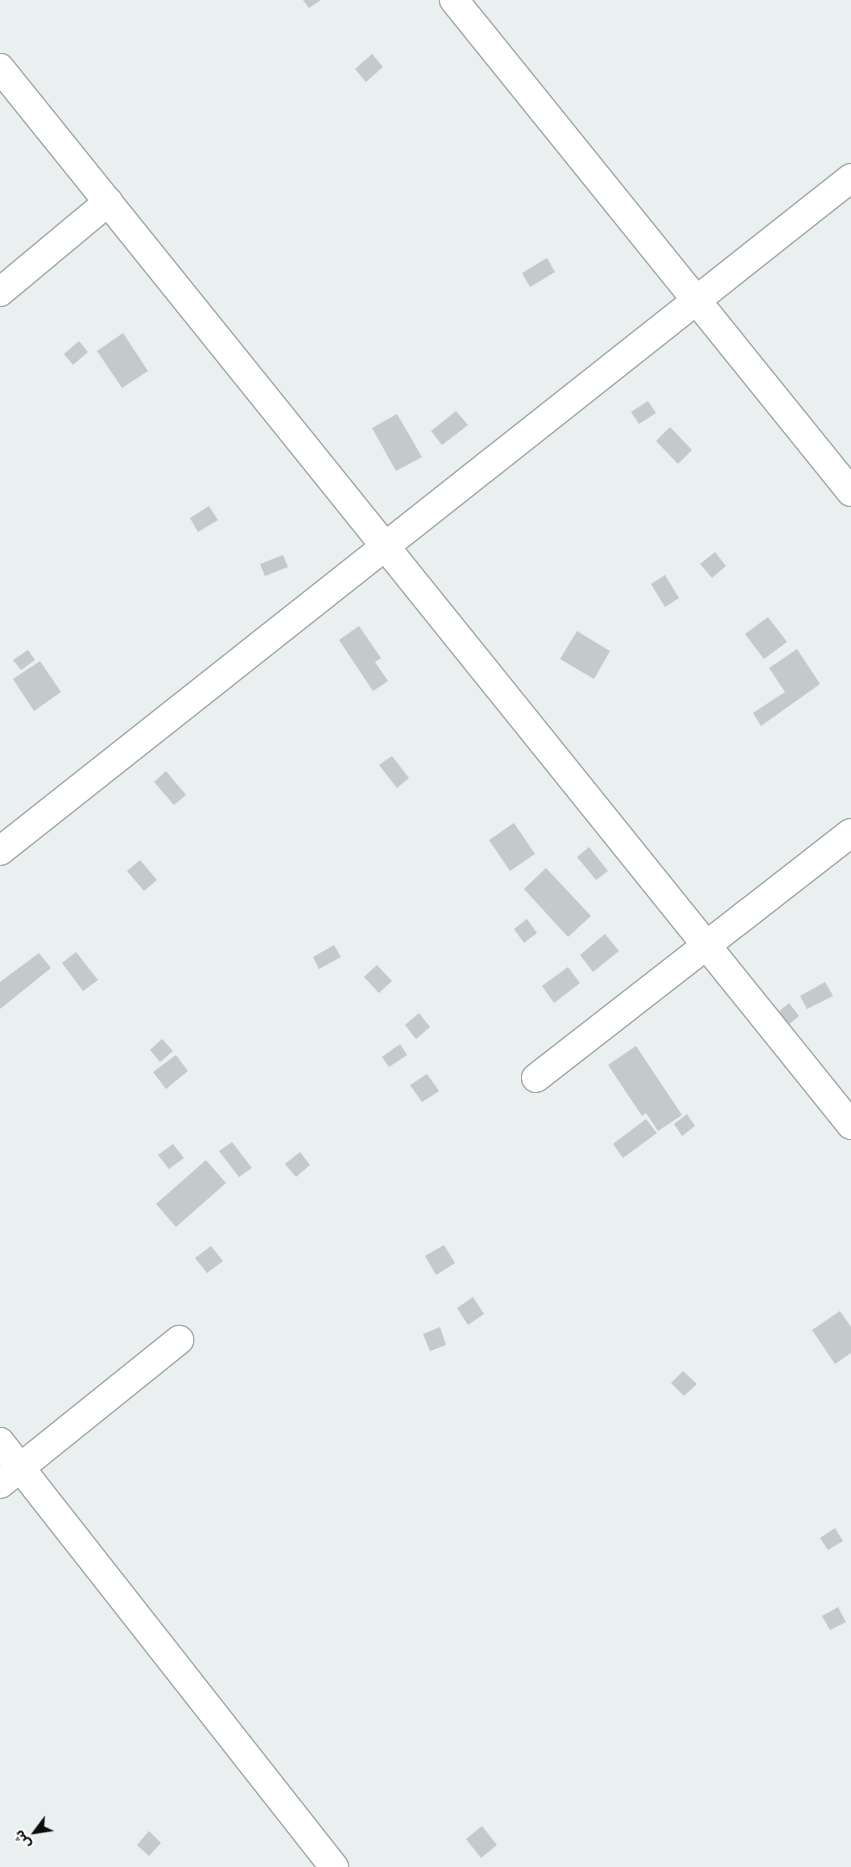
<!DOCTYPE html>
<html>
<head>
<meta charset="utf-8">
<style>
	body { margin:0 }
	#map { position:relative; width:851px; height:1867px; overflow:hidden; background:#eaefef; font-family:Helvetica,"Noto Sans Arabic",sans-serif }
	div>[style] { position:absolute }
	.building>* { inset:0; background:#c4c9c9 }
	.roads { filter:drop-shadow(1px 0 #a1a6a6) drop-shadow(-1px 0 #a1a6a6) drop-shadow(0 1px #a1a6a6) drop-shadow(0 -1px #a1a6a6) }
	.minor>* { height:28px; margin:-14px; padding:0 14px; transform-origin:14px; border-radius:14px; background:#fff }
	span { translate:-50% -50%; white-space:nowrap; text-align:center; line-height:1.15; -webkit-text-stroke:4px #fff; paint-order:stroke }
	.north { position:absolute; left:10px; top:1807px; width:50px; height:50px; -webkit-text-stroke:4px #fff; paint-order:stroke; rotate:239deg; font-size:14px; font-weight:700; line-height:20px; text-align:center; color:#0b0d0d }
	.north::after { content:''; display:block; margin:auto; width:18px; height:22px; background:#0b0d0d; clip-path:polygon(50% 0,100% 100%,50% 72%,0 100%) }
</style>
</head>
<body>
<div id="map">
	<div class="building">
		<i style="clip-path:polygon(303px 0,321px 0,309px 8px)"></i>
		<i style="clip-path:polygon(372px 54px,383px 67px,366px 82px,355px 69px)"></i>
		<i style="clip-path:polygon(547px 258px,555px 272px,530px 287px,522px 273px)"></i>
		<i style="clip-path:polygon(123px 333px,148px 371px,122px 388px,97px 351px)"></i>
		<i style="clip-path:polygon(79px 341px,88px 352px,73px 365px,64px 354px)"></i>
		<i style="clip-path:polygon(648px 401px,656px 413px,639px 424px,631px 412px)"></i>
		<i style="clip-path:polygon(456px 411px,468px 425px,442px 445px,431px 431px)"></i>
		<i style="clip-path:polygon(397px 414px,422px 457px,396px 471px,372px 428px)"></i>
		<i style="clip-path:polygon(670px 427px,692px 450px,678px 464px,656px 441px)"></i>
		<i style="clip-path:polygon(209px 506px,218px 520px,198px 532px,190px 518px)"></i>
		<i style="clip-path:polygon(715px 552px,726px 566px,712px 578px,700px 564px)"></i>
		<i style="clip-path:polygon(283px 555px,288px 567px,265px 576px,260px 564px)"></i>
		<i style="clip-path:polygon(665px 575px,679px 598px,665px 607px,651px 584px)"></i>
		<i style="clip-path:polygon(768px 617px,787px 642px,764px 659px,745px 634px)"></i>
		<i style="clip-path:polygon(359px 626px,381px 658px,375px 662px,388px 681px,373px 691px,339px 640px)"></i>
		<i style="clip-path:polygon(577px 631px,610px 651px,594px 679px,560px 659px)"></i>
		<i style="clip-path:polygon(797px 649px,820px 684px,761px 726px,753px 713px,785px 692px,769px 668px)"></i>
		<i style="clip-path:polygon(28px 650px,35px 660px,21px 670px,13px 660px)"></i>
		<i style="clip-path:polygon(40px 661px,61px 692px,34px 711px,13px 679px)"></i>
		<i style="clip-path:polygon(392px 756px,409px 778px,397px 788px,379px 765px)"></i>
		<i style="clip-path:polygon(166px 771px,186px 795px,174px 805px,154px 782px)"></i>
		<i style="clip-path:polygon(514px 823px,535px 854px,510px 871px,489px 840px)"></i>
		<i style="clip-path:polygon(589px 847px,608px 871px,596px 880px,577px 857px)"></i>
		<i style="clip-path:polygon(140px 860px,157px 880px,144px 891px,127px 871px)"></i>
		<i style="clip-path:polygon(546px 868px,591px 916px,568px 937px,524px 889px)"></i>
		<i style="clip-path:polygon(527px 919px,537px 933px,524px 943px,514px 929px)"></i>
		<i style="clip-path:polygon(605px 934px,619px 951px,593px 972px,580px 955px)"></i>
		<i style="clip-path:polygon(334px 945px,341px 957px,319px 969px,313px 957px)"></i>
		<i style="clip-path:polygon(76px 952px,98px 980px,83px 991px,62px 963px)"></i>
		<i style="clip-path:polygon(39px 953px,51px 968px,0 1009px,0 982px)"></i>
		<i style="clip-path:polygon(377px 965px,392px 981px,379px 993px,364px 977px)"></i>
		<i style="clip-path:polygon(568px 967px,580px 983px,554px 1003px,542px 986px)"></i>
		<i style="clip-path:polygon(825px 982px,833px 996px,807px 1009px,800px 996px)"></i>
		<i style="clip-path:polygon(789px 1003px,799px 1016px,787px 1026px,777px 1013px)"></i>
		<i style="clip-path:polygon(419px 1013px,430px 1027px,416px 1039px,405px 1025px)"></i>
		<i style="clip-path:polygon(162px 1039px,173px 1051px,160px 1062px,150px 1050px)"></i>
		<i style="clip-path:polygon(400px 1044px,407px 1055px,389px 1067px,382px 1057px)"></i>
		<i style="clip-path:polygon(636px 1046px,682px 1115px,658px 1131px,646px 1113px,642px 1116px,608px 1065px)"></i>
		<i style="clip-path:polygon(176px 1055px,188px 1071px,166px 1089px,153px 1072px)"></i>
		<i style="clip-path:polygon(427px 1074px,439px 1091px,422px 1102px,410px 1085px)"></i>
		<i style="clip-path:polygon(687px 1114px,695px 1126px,682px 1136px,674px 1124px)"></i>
		<i style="clip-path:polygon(646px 1119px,657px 1133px,623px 1158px,613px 1144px)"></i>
		<i style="clip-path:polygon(232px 1142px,252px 1168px,239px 1177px,219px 1151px)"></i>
		<i style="clip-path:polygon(173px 1144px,184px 1158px,169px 1169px,158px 1155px)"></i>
		<i style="clip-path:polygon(300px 1152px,310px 1165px,296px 1177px,285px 1164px)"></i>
		<i style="clip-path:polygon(206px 1160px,226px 1183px,176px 1227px,156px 1204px)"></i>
		<i style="clip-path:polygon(444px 1245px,455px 1263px,436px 1275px,425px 1256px)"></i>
		<i style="clip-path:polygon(211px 1246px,223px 1261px,207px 1273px,195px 1258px)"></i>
		<i style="clip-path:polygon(473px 1297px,484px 1314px,468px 1325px,457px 1308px)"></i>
		<i style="clip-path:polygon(840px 1311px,851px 1327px,851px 1353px,835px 1364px,812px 1330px)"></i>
		<i style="clip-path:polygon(440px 1327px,446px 1345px,430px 1351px,423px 1334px)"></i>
		<i style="clip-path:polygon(683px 1371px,697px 1384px,684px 1396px,671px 1383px)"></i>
		<i style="clip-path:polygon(835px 1528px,843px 1541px,828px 1550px,820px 1538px)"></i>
		<i style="clip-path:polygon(838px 1607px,846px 1622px,830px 1630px,822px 1616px)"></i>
		<i style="clip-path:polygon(482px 1826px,497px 1845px,481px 1858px,466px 1839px)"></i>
		<i style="clip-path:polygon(149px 1831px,161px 1843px,149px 1856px,137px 1845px)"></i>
	</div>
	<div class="roads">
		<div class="minor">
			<i style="left:454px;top:0;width:632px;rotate:51.1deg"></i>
			<i style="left:0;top:68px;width:1357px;rotate:51.16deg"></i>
			<i style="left:0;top:292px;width:141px;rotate:-39.8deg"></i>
			<i style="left:0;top:851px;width:1085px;rotate:-38.34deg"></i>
			<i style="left:536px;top:1078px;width:399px;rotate:-37.9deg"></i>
			<i style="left:0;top:1442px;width:541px;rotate:51.84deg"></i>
			<i style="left:0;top:1484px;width:230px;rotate:-38.8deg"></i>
		</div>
	</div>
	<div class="north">ش</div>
</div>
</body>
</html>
